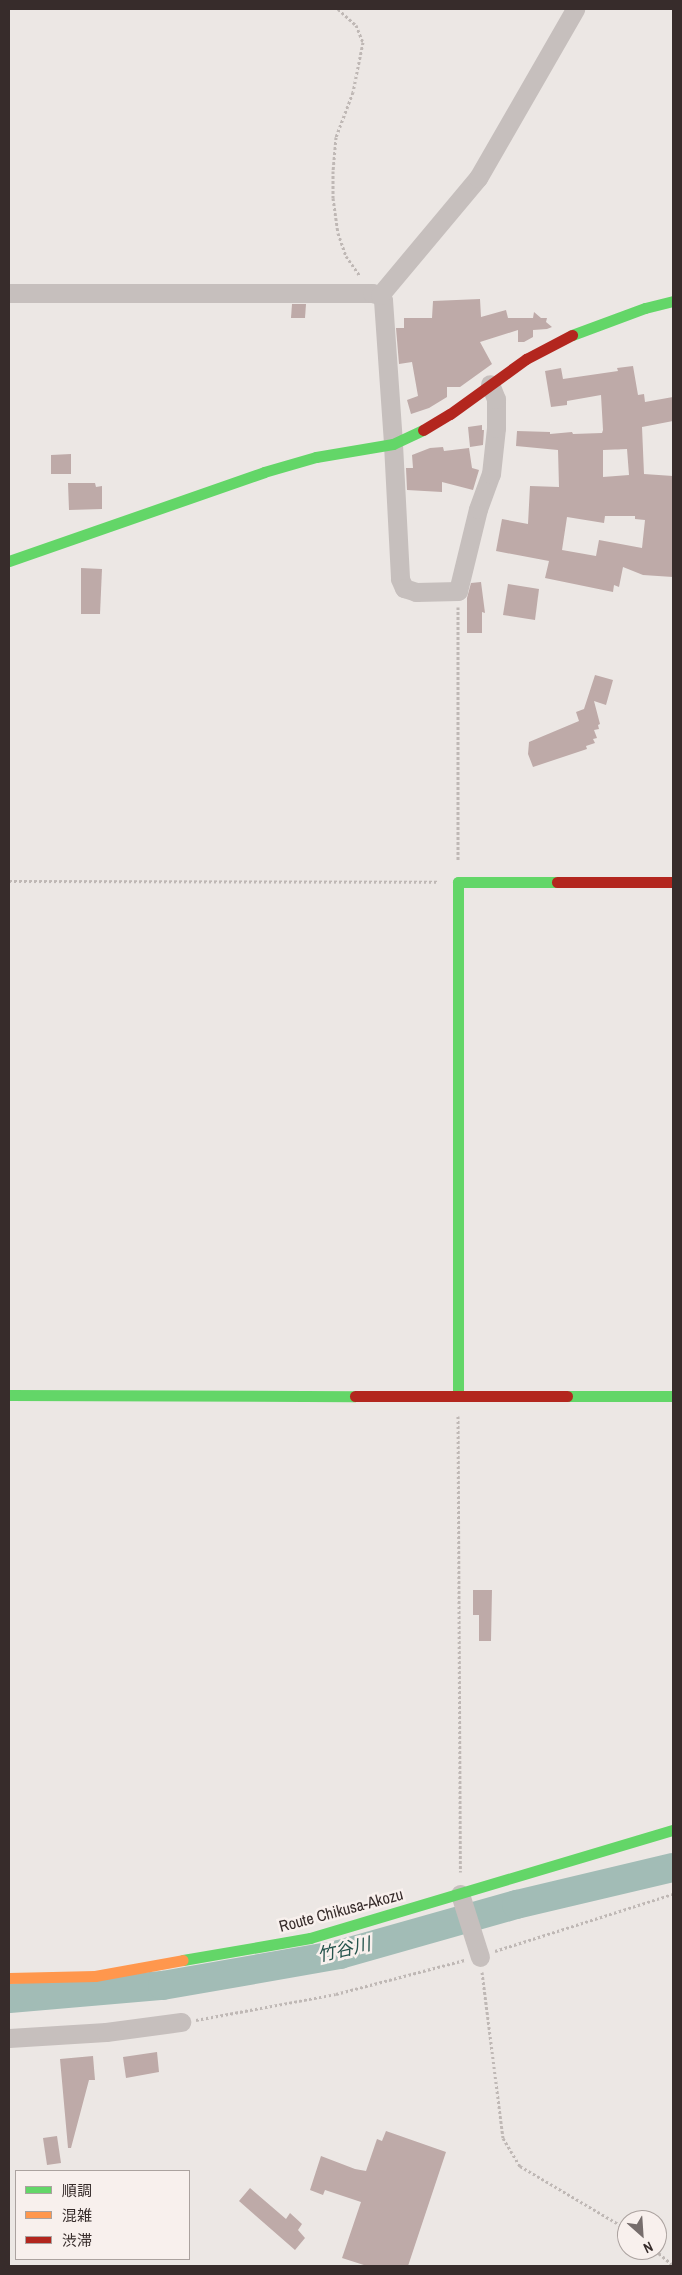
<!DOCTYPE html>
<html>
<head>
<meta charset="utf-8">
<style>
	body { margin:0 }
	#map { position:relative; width:682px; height:2275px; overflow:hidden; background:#ece7e4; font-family:"Archivo Narrow","Noto Sans JP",sans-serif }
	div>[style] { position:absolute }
	.river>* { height:29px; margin:-14.5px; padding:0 14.5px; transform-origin:14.5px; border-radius:14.5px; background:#a2bcb6 }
	.building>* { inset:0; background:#beaaa8 }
	.path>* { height:3px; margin-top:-1.5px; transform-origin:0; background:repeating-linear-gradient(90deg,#bfb8b5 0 2.5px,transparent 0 5px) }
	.street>* { height:19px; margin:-9.5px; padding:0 9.5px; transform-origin:9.5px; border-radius:9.5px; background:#c6bfbd }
	.fast>* { height:11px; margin:-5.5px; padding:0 5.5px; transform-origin:5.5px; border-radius:5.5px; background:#63d668 }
	.slow>* { height:11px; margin:-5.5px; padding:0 5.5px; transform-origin:5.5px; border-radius:5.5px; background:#ff974d }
	.jam>* { height:11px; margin:-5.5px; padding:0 5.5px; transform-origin:5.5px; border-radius:5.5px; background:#b3261e }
	span { translate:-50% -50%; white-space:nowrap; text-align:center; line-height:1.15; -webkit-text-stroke:5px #f8f0ed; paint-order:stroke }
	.street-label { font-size:16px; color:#372c2b }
	.water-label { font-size:18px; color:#25544d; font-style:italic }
	.frame { position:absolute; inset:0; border:10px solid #372c2b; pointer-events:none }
	.legend { position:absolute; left:15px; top:2170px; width:175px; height:90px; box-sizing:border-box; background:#f8f0ed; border:1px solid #aba29f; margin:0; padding:6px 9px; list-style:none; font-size:15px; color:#372c2b }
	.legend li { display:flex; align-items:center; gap:10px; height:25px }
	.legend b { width:25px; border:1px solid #aba29f }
	.north { position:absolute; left:617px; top:2210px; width:50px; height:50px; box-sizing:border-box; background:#f8f0ed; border:1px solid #aba29f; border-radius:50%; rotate:154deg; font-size:14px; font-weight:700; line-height:20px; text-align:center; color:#372c2b }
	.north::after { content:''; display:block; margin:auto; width:18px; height:22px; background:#766d6c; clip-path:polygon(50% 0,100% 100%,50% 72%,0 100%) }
</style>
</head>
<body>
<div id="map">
	<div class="river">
		<i style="left:9px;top:1998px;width:154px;rotate:-4.9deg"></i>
		<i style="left:162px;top:1985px;width:180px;rotate:-9.9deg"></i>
		<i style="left:339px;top:1954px;width:184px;rotate:-15.8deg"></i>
		<i style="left:516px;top:1904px;width:161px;rotate:-13.3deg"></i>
	</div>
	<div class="building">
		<i style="clip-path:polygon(480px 299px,481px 317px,506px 310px,508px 318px,533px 318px,534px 312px,541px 318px,547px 318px,546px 322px,552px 327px,547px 329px,533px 330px,533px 337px,524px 342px,518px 342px,518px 330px,480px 342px,492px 364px,460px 387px,447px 387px,447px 397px,429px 408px,411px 414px,407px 400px,418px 396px,412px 362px,399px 364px,396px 328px,404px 328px,404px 318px,432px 318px,433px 301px)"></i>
		<i style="clip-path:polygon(292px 304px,306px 304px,305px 318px,291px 318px)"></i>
		<i style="clip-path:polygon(evenodd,633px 366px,638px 395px,644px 394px,645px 402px,673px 397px,673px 421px,642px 427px,644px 474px,673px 476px,673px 577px,643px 575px,623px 567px,619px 587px,614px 585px,613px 592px,545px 578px,549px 561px,496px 551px,502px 519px,528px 524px,530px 486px,559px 487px,558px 450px,516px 446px,517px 431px,550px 432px,550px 434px,572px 432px,573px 434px,602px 433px,603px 430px,601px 395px,567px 401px,567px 405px,551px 407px,545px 371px,561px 368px,563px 379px,618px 371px,617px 368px,633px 366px,627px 449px,629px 475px,603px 477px,603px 450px,627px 449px,633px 366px,605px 516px,635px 516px,635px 519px,645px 520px,642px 548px,599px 540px,596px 556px,562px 550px,567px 517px,604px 523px,605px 516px)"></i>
		<i style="clip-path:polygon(482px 425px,482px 430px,484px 430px,483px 445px,470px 447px,468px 427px)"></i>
		<i style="clip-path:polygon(443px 447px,444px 451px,469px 448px,472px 468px,479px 470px,473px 490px,442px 482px,442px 492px,407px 490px,406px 468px,413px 468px,412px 455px,430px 448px)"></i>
		<i style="clip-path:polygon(71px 454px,71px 474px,51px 474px,51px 455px)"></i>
		<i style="clip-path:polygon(68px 483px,95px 483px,96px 487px,102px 486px,102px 509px,69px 510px)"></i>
		<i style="clip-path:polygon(81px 568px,102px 569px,100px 614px,81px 614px)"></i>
		<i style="clip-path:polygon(481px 582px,485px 613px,482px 612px,482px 633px,467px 633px,467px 598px,471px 583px)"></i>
		<i style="clip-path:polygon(508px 584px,539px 589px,535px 620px,503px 615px)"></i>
		<i style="clip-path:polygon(595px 675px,613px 680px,606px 705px,594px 701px,600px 724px,598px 725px,599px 729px,594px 730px,597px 738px,593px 739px,595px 743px,586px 746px,587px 749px,533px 767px,528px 754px,529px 742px,579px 721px,576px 712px,584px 709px)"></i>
		<i style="clip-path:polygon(473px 1590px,492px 1590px,491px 1641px,479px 1641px,479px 1615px,473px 1615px)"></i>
		<i style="clip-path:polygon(157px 2052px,159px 2072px,126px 2078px,123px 2057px)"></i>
		<i style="clip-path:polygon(93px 2056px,95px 2080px,89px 2080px,71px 2148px,68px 2148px,60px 2059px)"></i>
		<i style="clip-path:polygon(386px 2131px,446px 2152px,408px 2266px,367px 2266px,342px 2258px,361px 2202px,325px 2190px,323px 2195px,310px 2190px,321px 2156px,355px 2169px,366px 2171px,377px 2139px,382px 2141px)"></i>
		<i style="clip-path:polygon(57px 2136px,61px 2163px,47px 2165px,43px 2138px)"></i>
		<i style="clip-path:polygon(250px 2188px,286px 2219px,290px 2213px,302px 2224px,298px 2230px,305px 2238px,295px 2250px,239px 2201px)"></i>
	</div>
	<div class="path">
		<i style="left:338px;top:9px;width:24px;rotate:42deg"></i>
		<i style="left:356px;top:25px;width:18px;rotate:68deg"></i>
		<i style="left:363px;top:42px;width:51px;rotate:101.3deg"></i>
		<i style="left:353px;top:92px;width:48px;rotate:110.7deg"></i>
		<i style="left:336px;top:137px;width:34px;rotate:95deg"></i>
		<i style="left:333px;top:171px;width:27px;rotate:90deg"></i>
		<i style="left:333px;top:198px;width:35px;rotate:82deg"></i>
		<i style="left:338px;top:233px;width:24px;rotate:71deg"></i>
		<i style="left:346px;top:256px;width:24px;rotate:55deg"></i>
		<i style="left:458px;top:607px;width:254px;rotate:90deg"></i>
		<i style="left:9px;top:881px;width:430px;rotate:0.1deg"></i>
		<i style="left:458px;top:1416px;width:456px;rotate:89.7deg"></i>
		<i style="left:495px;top:1951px;width:187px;rotate:-17.8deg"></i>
		<i style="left:482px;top:1972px;width:167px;rotate:82.8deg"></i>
		<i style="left:503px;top:2138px;width:33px;rotate:59deg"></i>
		<i style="left:520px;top:2166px;width:124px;rotate:30.5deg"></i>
		<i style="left:196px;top:2020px;width:142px;rotate:-10.5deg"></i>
		<i style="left:336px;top:1994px;width:133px;rotate:-14.8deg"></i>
		<i style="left:655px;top:2250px;width:23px;rotate:40deg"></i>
	</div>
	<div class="street">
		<i style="left:9px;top:293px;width:363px"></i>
		<i style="left:372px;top:293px;width:8px;rotate:14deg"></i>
		<i style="left:380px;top:295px;width:6px;rotate:59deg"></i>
		<i style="left:383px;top:300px;width:144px;rotate:86deg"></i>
		<i style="left:393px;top:444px;width:135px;rotate:87deg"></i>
		<i style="left:400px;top:579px;width:10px;rotate:66deg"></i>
		<i style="left:404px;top:588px;width:13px;rotate:18deg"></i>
		<i style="left:416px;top:592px;width:42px;rotate:-1.4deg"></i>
		<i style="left:458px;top:591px;width:84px;rotate:-76.3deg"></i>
		<i style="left:478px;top:509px;width:37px;rotate:-70deg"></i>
		<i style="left:491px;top:474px;width:46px;rotate:-83.8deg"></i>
		<i style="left:496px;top:428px;width:29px;rotate:-90deg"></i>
		<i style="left:496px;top:399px;width:16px;rotate:-112deg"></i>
		<i style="left:380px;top:295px;width:153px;rotate:-50.1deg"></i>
		<i style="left:478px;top:178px;width:195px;rotate:-60.1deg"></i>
		<i style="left:460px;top:1894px;width:66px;rotate:72.4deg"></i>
		<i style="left:9px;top:2038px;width:97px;rotate:-3.5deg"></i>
		<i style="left:106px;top:2032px;width:76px;rotate:-7.6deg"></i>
	</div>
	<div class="fast">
		<i style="left:572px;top:335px;width:78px;rotate:-20.3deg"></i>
		<i style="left:645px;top:308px;width:29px;rotate:-14deg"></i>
		<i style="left:9px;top:561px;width:270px;rotate:-19.2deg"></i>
		<i style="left:264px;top:472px;width:54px;rotate:-16.1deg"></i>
		<i style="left:316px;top:457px;width:78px;rotate:-9.6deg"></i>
		<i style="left:393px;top:444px;width:33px;rotate:-25deg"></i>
		<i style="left:9px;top:1395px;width:346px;rotate:0.2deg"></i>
		<i style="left:458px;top:1396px;width:514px;rotate:-90deg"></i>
		<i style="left:458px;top:882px;width:99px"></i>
		<i style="left:567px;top:1396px;width:106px"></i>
		<i style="left:183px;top:1960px;width:129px;rotate:-9.8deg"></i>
		<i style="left:310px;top:1938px;width:379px;rotate:-16.6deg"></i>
	</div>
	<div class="slow">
		<i style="left:9px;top:1978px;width:86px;rotate:-1.3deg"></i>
		<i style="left:95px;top:1976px;width:89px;rotate:-10.3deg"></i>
	</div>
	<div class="jam">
		<i style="left:423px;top:430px;width:31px;rotate:-31deg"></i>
		<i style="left:450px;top:414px;width:94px;rotate:-35.9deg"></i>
		<i style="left:526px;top:359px;width:52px;rotate:-27.6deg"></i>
		<i style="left:557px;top:882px;width:116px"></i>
		<i style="left:355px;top:1396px;width:212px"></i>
	</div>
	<div class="street-label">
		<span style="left:341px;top:1910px;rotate:-15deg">Route Chikusa-Akozu</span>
	</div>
	<div class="water-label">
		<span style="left:344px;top:1950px;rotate:-13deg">竹谷川</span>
	</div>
	<div class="frame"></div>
	<ul class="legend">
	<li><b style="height:6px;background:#63d668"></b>順調</li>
	<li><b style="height:6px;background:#ff974d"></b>混雑</li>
	<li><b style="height:6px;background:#b3261e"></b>渋滞</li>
	</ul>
	<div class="north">N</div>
</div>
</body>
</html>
